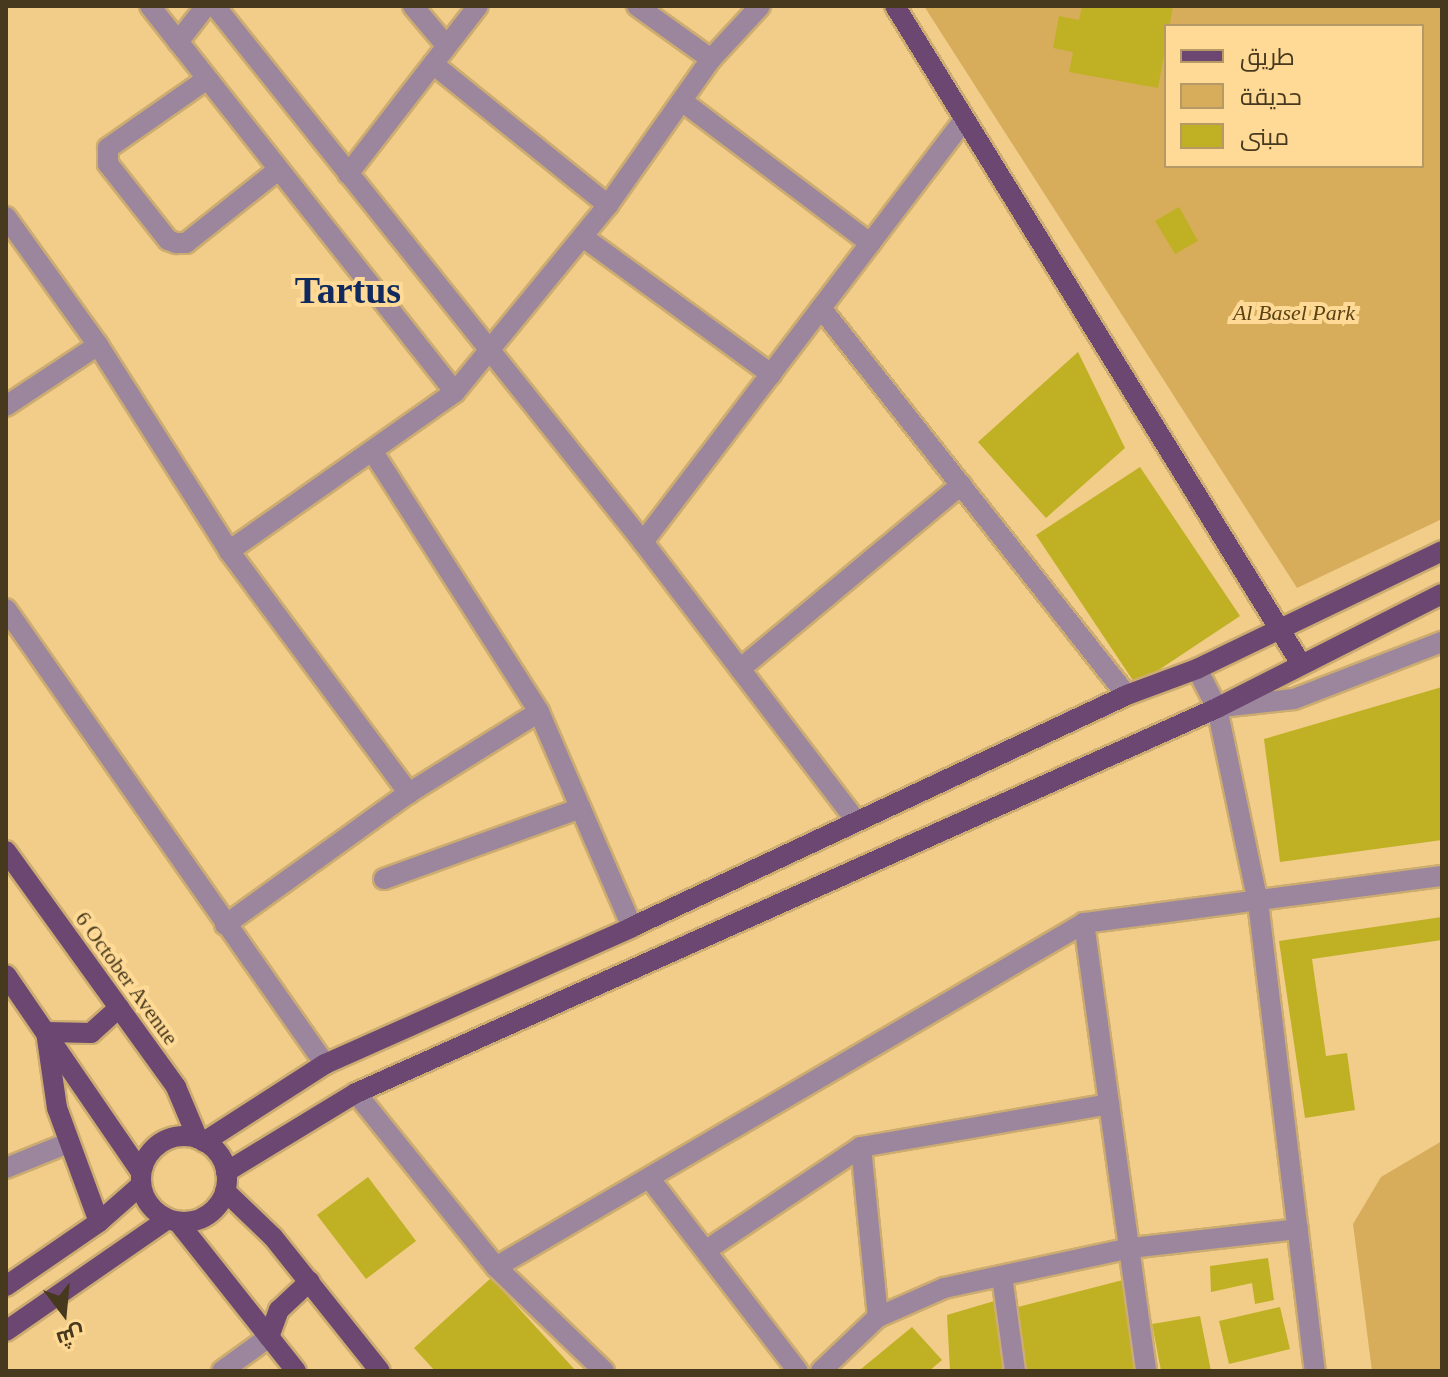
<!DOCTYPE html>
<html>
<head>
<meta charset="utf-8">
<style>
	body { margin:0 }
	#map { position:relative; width:1448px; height:1377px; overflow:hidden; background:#f1cd89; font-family:"Times New Roman",Cairo,serif }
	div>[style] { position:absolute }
	.green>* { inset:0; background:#d7ad5b }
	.building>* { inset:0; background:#c0b023 }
	.roads { filter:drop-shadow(2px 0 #ccac71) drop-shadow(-2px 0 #ccac71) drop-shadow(0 2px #ccac71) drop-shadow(0 -2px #ccac71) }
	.minor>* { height:20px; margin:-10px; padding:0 10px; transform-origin:10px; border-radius:10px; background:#9b869e }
	.major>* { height:20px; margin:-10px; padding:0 10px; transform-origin:10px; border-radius:10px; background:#6b4771 }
	.major>.ring { margin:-10px; padding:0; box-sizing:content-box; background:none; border:20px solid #6b4771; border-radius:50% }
	span { translate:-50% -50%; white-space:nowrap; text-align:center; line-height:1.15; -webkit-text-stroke:8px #feda96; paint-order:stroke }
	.park-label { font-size:22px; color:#5b4313; font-style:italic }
	.street-label { font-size:22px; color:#47391d }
	.town-label { font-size:38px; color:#102a5f; font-weight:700 }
	.frame { position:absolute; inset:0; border:8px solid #47391d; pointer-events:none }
	.legend { position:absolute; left:1164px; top:24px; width:260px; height:144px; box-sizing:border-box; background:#feda96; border:2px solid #b59a66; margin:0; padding:10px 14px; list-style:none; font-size:24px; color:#47391d }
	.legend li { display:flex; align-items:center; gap:16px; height:40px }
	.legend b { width:40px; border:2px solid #b59a66 }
	.north { position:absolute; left:24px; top:1273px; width:80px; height:80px; -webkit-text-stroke:6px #feda96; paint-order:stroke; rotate:164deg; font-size:22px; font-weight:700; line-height:32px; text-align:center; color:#47391d }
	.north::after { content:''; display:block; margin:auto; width:28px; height:36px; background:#47391d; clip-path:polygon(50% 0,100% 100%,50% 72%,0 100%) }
</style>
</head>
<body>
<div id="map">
	<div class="green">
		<i style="clip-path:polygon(evenodd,924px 6px,1442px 6px,1442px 519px,1297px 588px,924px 6px,1166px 26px,1422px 26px,1422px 166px,1166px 166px,1166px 26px)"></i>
		<i style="clip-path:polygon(1442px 1141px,1442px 1371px,1372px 1371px,1353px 1224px,1381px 1177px)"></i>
	</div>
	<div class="building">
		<i style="clip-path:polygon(1082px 6px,1173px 6px,1158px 88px,1069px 72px,1073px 52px,1053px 48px,1059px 16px,1079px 20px)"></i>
		<i style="clip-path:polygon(1179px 207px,1198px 241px,1175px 254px,1155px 221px)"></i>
		<i style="clip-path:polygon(1078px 352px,1125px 448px,1046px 518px,978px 442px)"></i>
		<i style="clip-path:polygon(1140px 467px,1240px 616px,1136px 685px,1036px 535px)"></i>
		<i style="clip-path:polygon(1442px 687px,1442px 840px,1280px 862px,1264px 739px)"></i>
		<i style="clip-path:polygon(1442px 917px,1442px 940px,1312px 959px,1326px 1056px,1347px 1053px,1355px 1110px,1305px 1118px,1279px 941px)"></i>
		<i style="clip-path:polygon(368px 1177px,416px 1241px,366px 1279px,317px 1215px)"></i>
		<i style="clip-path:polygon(1268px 1258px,1274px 1300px,1255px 1304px,1252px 1283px,1211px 1292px,1210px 1266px)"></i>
		<i style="clip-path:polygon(491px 1278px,576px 1371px,435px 1371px,414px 1348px)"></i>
		<i style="clip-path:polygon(1123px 1280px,1134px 1371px,1020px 1371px,1010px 1309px)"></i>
		<i style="clip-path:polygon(1001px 1299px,1010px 1371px,950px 1371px,947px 1315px)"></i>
		<i style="clip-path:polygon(1280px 1307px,1290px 1349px,1229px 1364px,1219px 1321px)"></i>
		<i style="clip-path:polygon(1200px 1316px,1211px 1371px,1161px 1371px,1152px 1324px)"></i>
		<i style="clip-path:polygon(912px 1327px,942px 1360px,929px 1371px,861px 1369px)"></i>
	</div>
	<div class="roads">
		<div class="minor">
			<i style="left:150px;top:6px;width:492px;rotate:51.7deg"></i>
			<i style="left:215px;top:6px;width:686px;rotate:51.39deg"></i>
			<i style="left:643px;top:542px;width:351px;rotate:52.6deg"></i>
			<i style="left:413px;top:6px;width:50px;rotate:49.9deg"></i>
			<i style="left:637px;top:6px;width:91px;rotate:35.6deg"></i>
			<i style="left:178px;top:42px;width:46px;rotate:-52.1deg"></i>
			<i style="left:433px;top:64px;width:225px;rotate:38.9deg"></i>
			<i style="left:207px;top:79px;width:121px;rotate:145.1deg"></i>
			<i style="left:108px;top:148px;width:16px;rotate:90deg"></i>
			<i style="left:108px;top:164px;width:97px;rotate:51.7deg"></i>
			<i style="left:168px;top:240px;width:9px;rotate:21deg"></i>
			<i style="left:176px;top:243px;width:10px"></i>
			<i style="left:186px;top:243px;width:116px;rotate:-38.4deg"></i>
			<i style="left:682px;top:101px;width:236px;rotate:37.1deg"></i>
			<i style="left:348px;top:174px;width:212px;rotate:-52.3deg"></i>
			<i style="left:6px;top:217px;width:158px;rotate:54.3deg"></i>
			<i style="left:98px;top:345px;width:244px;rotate:57.5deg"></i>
			<i style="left:229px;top:551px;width:302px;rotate:53.4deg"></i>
			<i style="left:583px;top:237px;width:233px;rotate:36.1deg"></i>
			<i style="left:821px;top:308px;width:493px;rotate:51.7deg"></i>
			<i style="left:6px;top:406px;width:110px;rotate:-33.5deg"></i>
			<i style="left:373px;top:452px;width:308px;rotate:57.4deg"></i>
			<i style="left:539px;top:712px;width:234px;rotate:66.6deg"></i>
			<i style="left:643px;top:542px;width:530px;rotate:-52.74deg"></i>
			<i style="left:229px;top:551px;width:276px;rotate:-35.1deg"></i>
			<i style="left:455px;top:392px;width:242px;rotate:-50.7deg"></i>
			<i style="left:608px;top:205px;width:179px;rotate:-54.8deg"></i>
			<i style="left:711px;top:59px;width:72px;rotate:-47.2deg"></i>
			<i style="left:6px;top:609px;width:556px;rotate:54.97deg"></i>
			<i style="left:740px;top:669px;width:288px;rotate:-39.8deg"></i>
			<i style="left:1197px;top:669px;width:44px;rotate:62.9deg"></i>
			<i style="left:1217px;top:708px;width:198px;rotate:78.1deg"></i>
			<i style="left:1258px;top:902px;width:472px;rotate:83.1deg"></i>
			<i style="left:1221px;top:707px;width:73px;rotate:-6.3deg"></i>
			<i style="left:1294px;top:699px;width:159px;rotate:-21.1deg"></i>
			<i style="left:384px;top:879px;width:209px;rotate:-19.8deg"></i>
			<i style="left:1084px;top:923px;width:452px;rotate:82.1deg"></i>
			<i style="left:225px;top:925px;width:226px;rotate:-35.7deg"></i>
			<i style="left:409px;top:793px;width:153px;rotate:-31.9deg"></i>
			<i style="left:356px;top:1093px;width:223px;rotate:51.2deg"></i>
			<i style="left:496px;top:1267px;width:150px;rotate:43.9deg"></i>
			<i style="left:861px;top:1147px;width:171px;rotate:84.3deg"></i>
			<i style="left:6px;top:1168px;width:67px;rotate:-22deg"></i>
			<i style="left:650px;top:1179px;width:242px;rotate:52.4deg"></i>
			<i style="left:708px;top:1249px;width:184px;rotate:-33.7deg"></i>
			<i style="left:861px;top:1147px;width:252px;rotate:-9.8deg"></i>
			<i style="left:496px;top:1267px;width:681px;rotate:-30.33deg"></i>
			<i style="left:1084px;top:923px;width:361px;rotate:-7.5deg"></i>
			<i style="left:1002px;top:1276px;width:96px;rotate:82.2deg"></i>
			<i style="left:222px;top:1371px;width:58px;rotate:-35.9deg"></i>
			<i style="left:821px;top:1371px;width:79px;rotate:-43.5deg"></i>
			<i style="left:878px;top:1317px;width:72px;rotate:-23.7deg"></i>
			<i style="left:944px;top:1288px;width:191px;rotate:-12.1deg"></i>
			<i style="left:1131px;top:1248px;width:168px;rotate:-6.5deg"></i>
		</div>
		<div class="major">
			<i style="left:895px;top:6px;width:773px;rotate:58.32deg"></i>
			<i style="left:6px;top:851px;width:291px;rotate:54.2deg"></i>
			<i style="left:176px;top:1087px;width:56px;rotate:67.1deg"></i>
			<i style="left:6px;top:975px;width:239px;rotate:55.6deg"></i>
			<i class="ring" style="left:141px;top:1136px;width:66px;height:66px"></i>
			<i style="left:204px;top:1142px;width:144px;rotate:-32.8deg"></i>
			<i style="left:325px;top:1064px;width:336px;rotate:-24deg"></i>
			<i style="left:632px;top:927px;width:547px;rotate:-25.11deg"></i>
			<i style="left:1127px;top:695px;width:75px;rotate:-20.4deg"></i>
			<i style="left:1197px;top:669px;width:272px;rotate:-25.7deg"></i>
			<i style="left:226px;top:1172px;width:152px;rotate:-31.3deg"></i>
			<i style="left:356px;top:1093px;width:943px;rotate:-24.09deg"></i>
			<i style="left:1217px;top:708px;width:252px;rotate:-26.9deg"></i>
			<i style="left:225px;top:1191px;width:66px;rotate:43.8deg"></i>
			<i style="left:273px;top:1237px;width:171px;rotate:51.4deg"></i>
			<i style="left:99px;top:1222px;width:121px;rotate:-110.2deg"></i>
			<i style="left:57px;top:1108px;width:77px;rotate:-98.2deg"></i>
			<i style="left:46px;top:1032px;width:45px;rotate:1.3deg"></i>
			<i style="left:91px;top:1033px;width:38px;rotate:-42deg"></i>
			<i style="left:178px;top:1222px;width:190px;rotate:51.6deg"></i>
			<i style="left:6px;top:1286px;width:113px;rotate:-34.5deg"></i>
			<i style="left:99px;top:1222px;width:56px;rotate:-41.4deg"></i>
			<i style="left:6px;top:1331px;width:197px;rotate:-34.7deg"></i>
			<i style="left:269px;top:1337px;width:29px;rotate:-70deg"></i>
			<i style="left:279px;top:1310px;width:42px;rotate:-43.1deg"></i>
		</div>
	</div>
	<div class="park-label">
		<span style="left:1294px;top:313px">Al Basel Park</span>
	</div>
	<div class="street-label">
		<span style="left:127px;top:978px;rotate:54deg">6 October Avenue</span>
	</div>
	<div class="town-label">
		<span style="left:348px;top:291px">Tartus</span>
	</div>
	<div class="frame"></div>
	<ul class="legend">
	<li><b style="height:10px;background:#6b4771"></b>طريق</li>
	<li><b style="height:22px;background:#d7ad5b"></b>حديقة</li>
	<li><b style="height:22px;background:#c0b023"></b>مبنى</li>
	</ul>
	<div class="north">ش</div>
</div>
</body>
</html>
